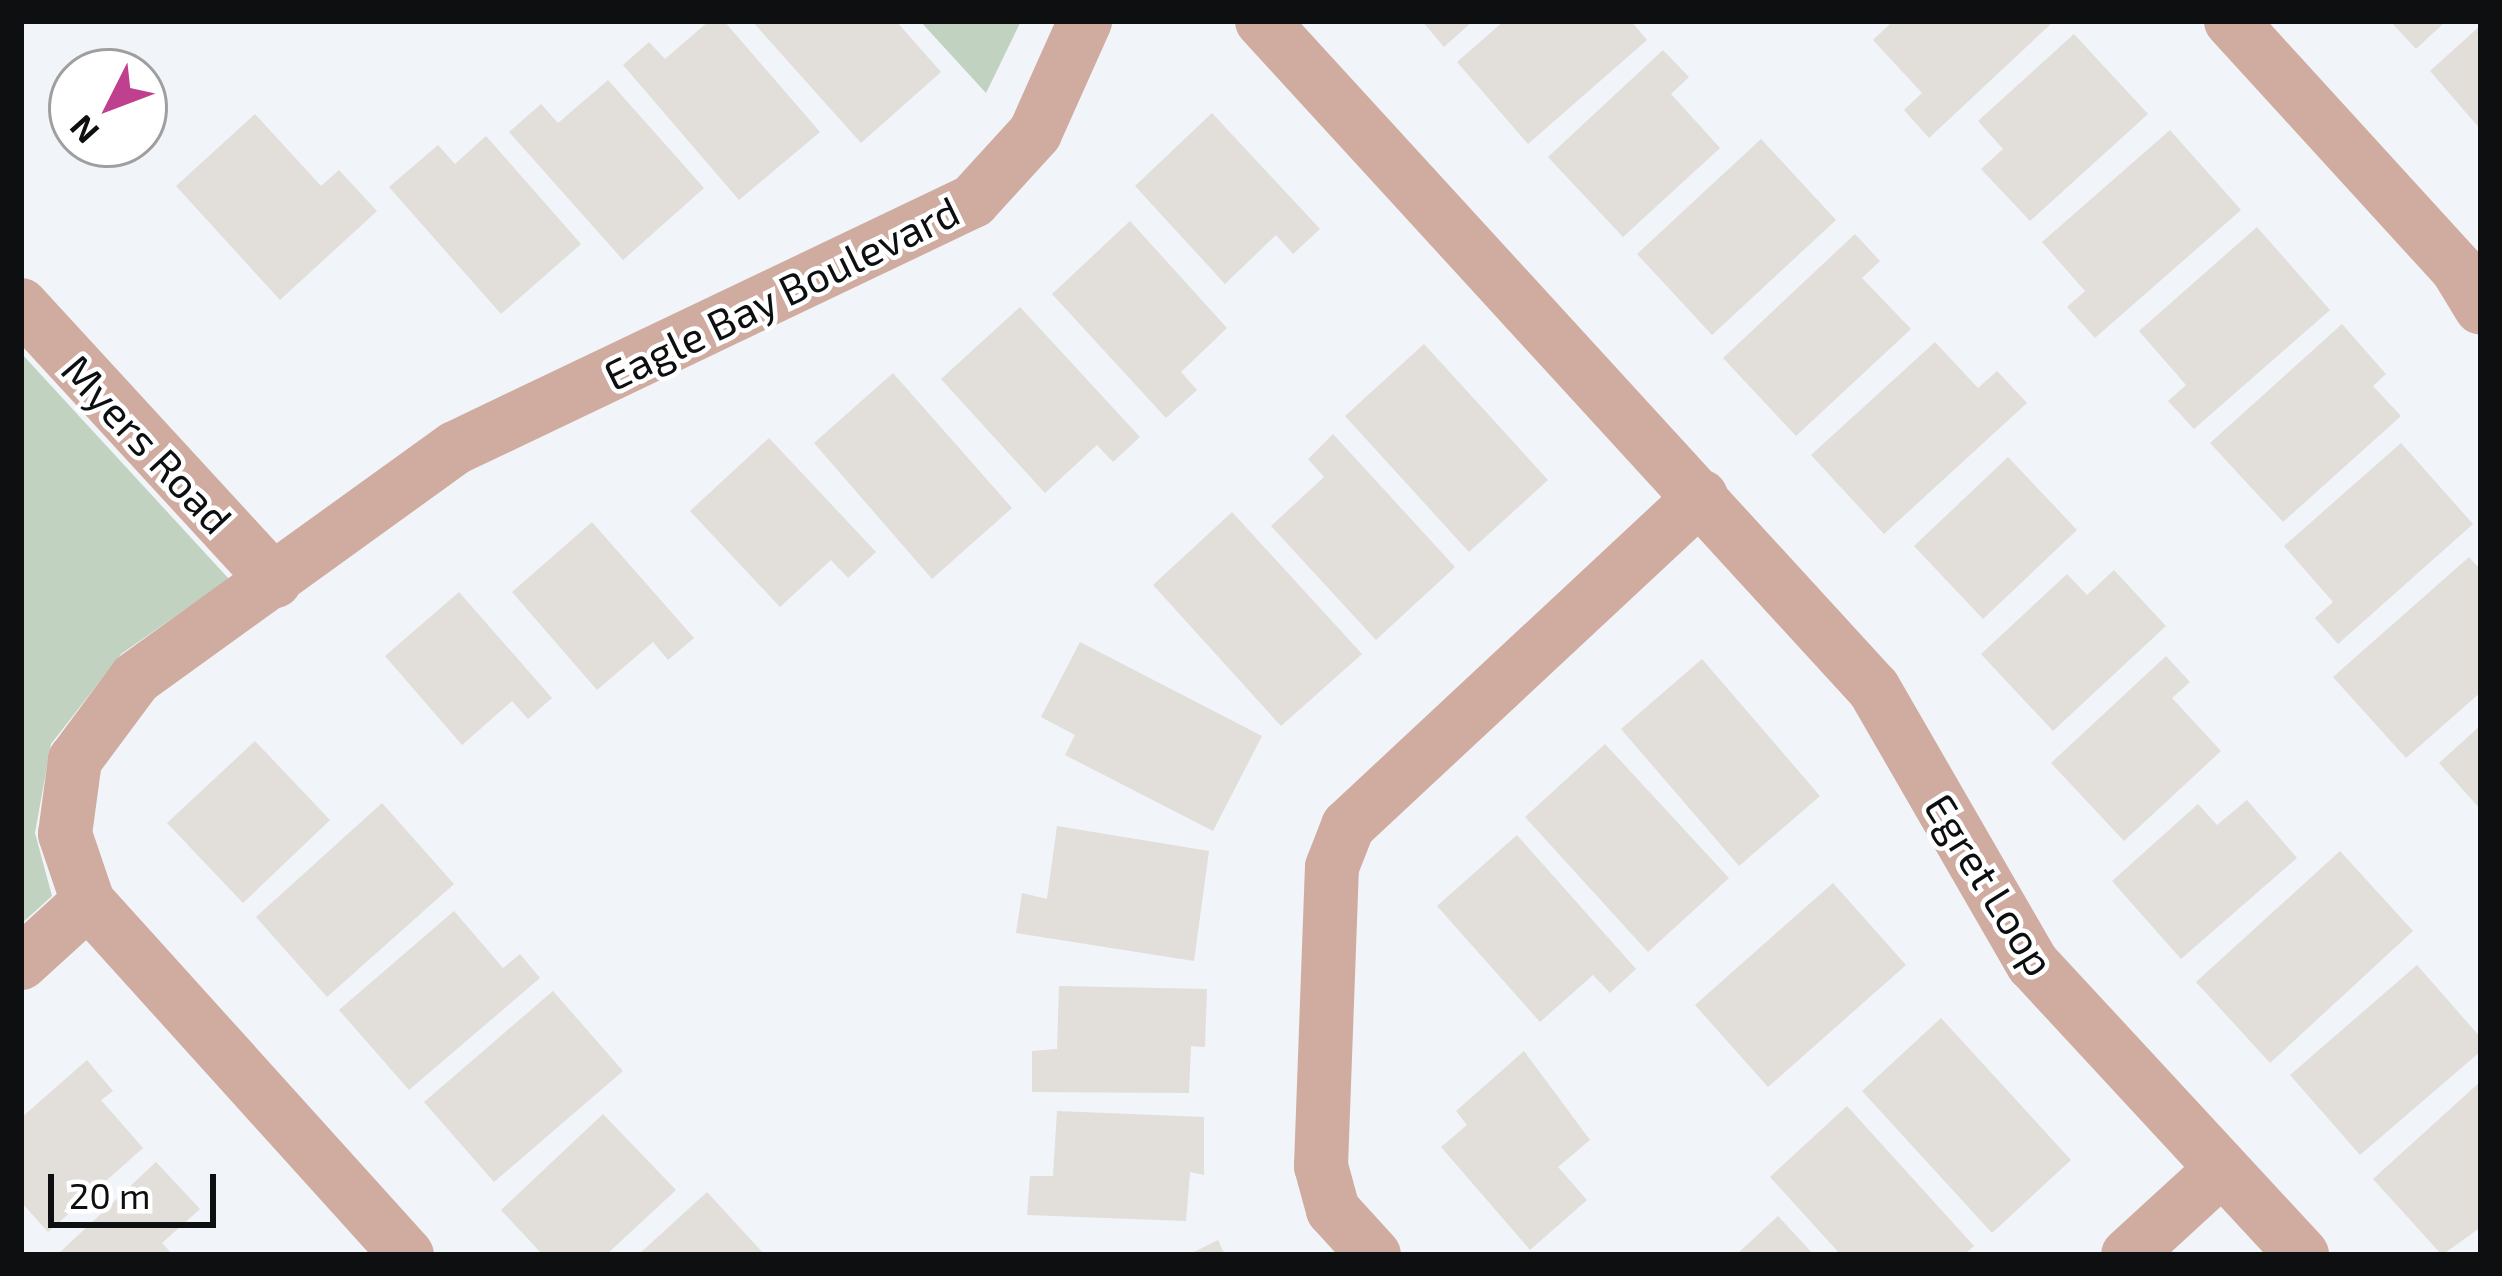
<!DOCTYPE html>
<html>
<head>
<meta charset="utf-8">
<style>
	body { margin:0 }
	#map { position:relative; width:2502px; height:1276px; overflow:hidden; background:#f1f4f9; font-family:"Exo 2",sans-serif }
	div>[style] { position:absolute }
	.green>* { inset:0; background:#c1d2c0 }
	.building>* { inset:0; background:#e2deda }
	.street>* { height:54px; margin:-27px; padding:0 27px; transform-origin:27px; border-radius:27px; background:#d0ab9f }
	span { translate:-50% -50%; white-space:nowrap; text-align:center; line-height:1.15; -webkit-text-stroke:9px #fff; paint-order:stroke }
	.street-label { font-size:42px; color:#0e0f10 }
	.frame { position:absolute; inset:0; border:24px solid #0e0f10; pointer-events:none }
	.north { position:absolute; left:48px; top:48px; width:120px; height:120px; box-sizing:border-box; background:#fff; border:3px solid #9f9f9f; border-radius:50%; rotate:228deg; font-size:33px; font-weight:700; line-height:48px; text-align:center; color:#0e0f10 }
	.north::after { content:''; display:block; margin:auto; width:42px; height:54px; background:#be408e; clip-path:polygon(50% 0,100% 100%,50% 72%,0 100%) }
	.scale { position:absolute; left:48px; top:1174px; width:168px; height:54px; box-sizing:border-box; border:6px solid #0e0f10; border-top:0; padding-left:15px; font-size:36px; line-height:42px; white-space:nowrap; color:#0e0f10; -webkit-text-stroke:9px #fff; paint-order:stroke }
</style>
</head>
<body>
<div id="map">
	<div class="green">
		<i style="clip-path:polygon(920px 21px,1021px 21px,986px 93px)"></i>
		<i style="clip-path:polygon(21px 353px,229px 579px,121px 654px,51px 744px,35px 833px,52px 896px,21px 924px)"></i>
	</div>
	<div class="building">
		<i style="clip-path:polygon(709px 21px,724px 21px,820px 132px,739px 200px,623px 65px,649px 42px,665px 59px)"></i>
		<i style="clip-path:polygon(752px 21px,896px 21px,941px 72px,861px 143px)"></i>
		<i style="clip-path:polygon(1422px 21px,1473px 21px,1444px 47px)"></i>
		<i style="clip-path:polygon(1504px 21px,1631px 21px,1647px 40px,1528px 144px,1457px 62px)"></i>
		<i style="clip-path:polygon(1893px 21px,2054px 21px,1929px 138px,1904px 110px,1922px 93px,1873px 40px)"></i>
		<i style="clip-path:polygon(2390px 21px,2446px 21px,2416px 49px)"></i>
		<i style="clip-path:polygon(2481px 25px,2481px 130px,2430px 71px)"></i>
		<i style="clip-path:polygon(2074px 34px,2148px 114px,2030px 221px,1981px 169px,2003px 149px,1978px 121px)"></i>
		<i style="clip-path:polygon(1663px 50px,1689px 77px,1671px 94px,1720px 148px,1623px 237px,1548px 157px)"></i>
		<i style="clip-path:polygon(608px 80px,704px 188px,623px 260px,509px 132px,541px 104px,558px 123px)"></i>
		<i style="clip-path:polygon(1212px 113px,1320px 229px,1293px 254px,1276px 235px,1225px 284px,1135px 186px)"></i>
		<i style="clip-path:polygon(255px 114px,321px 186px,339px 170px,377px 211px,280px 300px,176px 186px)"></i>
		<i style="clip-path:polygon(2170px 130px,2241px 210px,2095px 338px,2067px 307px,2085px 291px,2042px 242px)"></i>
		<i style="clip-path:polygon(486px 136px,581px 244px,501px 314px,389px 187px,438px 145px,455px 164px)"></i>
		<i style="clip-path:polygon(1761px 139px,1836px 220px,1712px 335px,1637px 254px)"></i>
		<i style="clip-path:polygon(1130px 221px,1227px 328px,1181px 372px,1197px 390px,1166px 418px,1052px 294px)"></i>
		<i style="clip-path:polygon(2257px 227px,2330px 310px,2194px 429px,2168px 401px,2186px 385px,2139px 331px)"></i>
		<i style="clip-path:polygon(1855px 234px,1880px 261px,1862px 278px,1911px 329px,1796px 436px,1723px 358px)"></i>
		<i style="clip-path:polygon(1020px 307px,1140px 437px,1113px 462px,1097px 445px,1045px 493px,941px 379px)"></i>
		<i style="clip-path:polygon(2342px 324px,2386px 374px,2373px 386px,2401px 416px,2283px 522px,2210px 443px)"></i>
		<i style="clip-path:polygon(1935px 342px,1978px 388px,1997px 371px,2027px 403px,1884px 534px,1811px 455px)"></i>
		<i style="clip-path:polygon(1424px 344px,1548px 480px,1469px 552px,1345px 416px)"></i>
		<i style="clip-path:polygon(893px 373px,1012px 508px,932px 579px,814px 443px)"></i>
		<i style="clip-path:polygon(1333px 434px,1455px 567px,1376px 640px,1271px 526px,1324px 477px,1308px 459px)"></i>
		<i style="clip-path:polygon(769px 438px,876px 552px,848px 578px,831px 560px,780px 607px,690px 511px)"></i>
		<i style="clip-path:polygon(2401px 443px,2473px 524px,2338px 644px,2315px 618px,2333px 602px,2284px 546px)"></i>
		<i style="clip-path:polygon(2008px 457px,2077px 530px,1983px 619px,1914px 546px)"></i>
		<i style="clip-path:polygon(1232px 512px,1362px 654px,1281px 726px,1153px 585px)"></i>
		<i style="clip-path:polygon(592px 522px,694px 638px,668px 660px,653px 642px,597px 690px,512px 592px)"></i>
		<i style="clip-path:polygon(2469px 557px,2481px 570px,2481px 692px,2406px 758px,2333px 677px)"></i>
		<i style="clip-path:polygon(2114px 570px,2166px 626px,2053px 731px,1981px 654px,2067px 574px,2087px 595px)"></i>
		<i style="clip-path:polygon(459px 592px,552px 698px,528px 719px,512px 701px,462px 745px,385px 656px)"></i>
		<i style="clip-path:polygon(1080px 642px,1262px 736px,1213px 831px,1065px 755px,1075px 735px,1041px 717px)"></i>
		<i style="clip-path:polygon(2166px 656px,2190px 682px,2172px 698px,2221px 751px,2124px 841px,2051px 763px)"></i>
		<i style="clip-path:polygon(1702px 659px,1820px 796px,1739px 866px,1621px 729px)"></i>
		<i style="clip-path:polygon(2481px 725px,2481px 810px,2439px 763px)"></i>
		<i style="clip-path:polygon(255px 741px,330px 820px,243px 903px,167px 823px)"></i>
		<i style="clip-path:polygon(1605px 744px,1729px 878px,1648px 952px,1525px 817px)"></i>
		<i style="clip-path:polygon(2247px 800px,2297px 858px,2181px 959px,2112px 881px,2198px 804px,2217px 825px)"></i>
		<i style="clip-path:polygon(382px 803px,454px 884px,327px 997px,256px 917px)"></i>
		<i style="clip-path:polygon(1057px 826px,1209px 851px,1194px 961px,1016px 933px,1022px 893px,1047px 899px)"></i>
		<i style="clip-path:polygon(1517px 835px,1636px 969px,1610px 993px,1593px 975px,1540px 1022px,1437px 906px)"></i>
		<i style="clip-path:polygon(2340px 851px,2413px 931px,2270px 1063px,2196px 982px)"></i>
		<i style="clip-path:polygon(1833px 883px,1906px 965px,1768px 1087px,1695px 1005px)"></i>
		<i style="clip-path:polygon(454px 911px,503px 968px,520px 954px,540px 978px,409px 1090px,339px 1010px)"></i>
		<i style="clip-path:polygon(2417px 965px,2481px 1038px,2481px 1051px,2360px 1155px,2290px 1075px)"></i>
		<i style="clip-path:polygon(1059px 986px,1207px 989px,1205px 1047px,1191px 1046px,1189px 1093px,1032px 1092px,1032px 1051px,1057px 1049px)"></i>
		<i style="clip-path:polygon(553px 991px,623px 1071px,494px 1182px,424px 1102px)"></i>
		<i style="clip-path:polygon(1941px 1018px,2071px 1160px,1992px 1233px,1862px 1091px)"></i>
		<i style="clip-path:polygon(1524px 1051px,1590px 1140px,1558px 1167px,1587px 1200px,1530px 1250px,1441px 1147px,1467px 1125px,1456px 1111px)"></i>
		<i style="clip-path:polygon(87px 1060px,113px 1091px,101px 1100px,143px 1148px,48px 1232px,21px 1202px,21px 1118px)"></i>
		<i style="clip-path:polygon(2481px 1081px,2481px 1227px,2442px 1255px,2373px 1179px)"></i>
		<i style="clip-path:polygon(1847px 1106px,1974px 1246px,1964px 1255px,1841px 1255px,1770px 1177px)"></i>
		<i style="clip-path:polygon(1057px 1111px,1204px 1117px,1204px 1175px,1190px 1172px,1186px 1221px,1027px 1215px,1030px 1176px,1053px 1176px)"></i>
		<i style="clip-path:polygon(603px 1114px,676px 1190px,606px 1255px,543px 1255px,501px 1210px)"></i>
		<i style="clip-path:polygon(156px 1162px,200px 1209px,162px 1243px,173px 1255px,57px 1255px)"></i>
		<i style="clip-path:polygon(707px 1192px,765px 1255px,638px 1255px)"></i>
		<i style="clip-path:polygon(1778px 1216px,1814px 1255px,1736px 1255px)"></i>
		<i style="clip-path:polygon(1218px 1240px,1225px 1255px,1188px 1255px)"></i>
	</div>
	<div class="street">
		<i style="left:1262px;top:21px;width:906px;rotate:47.51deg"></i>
		<i style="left:1874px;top:689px;width:318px;rotate:60deg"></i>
		<i style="left:2033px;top:964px;width:396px;rotate:47.2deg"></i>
		<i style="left:2231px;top:21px;width:337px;rotate:47.6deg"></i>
		<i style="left:2458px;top:270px;width:44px;rotate:58.8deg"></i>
		<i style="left:21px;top:305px;width:375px;rotate:47.4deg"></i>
		<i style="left:21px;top:963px;width:91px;rotate:-42.3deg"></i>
		<i style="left:407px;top:1255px;width:476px;rotate:-132.1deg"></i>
		<i style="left:88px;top:902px;width:72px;rotate:-108.7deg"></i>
		<i style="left:65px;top:834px;width:75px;rotate:-82.3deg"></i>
		<i style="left:75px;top:760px;width:102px;rotate:-53.4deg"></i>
		<i style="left:136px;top:678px;width:393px;rotate:-35.8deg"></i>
		<i style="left:455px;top:448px;width:574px;rotate:-25.49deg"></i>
		<i style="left:973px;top:201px;width:92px;rotate:-47.6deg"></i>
		<i style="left:1035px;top:133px;width:123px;rotate:-65.9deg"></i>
		<i style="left:1374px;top:1255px;width:61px;rotate:-132.3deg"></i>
		<i style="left:1333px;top:1210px;width:46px;rotate:-105.3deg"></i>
		<i style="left:1321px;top:1166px;width:299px;rotate:-87.9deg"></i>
		<i style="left:1332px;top:867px;width:44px;rotate:-68.7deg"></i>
		<i style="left:1348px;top:826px;width:483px;rotate:-43deg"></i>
		<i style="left:2128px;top:1255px;width:127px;rotate:-42.5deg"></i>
	</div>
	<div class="street-label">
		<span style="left:781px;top:292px;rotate:-26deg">Eagle Bay Boulevard</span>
		<span style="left:148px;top:443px;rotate:47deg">Myers Road</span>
		<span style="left:1991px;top:884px;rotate:58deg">Egret Loop</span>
	</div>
	<div class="frame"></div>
	<div class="north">N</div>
	<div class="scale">20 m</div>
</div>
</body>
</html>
